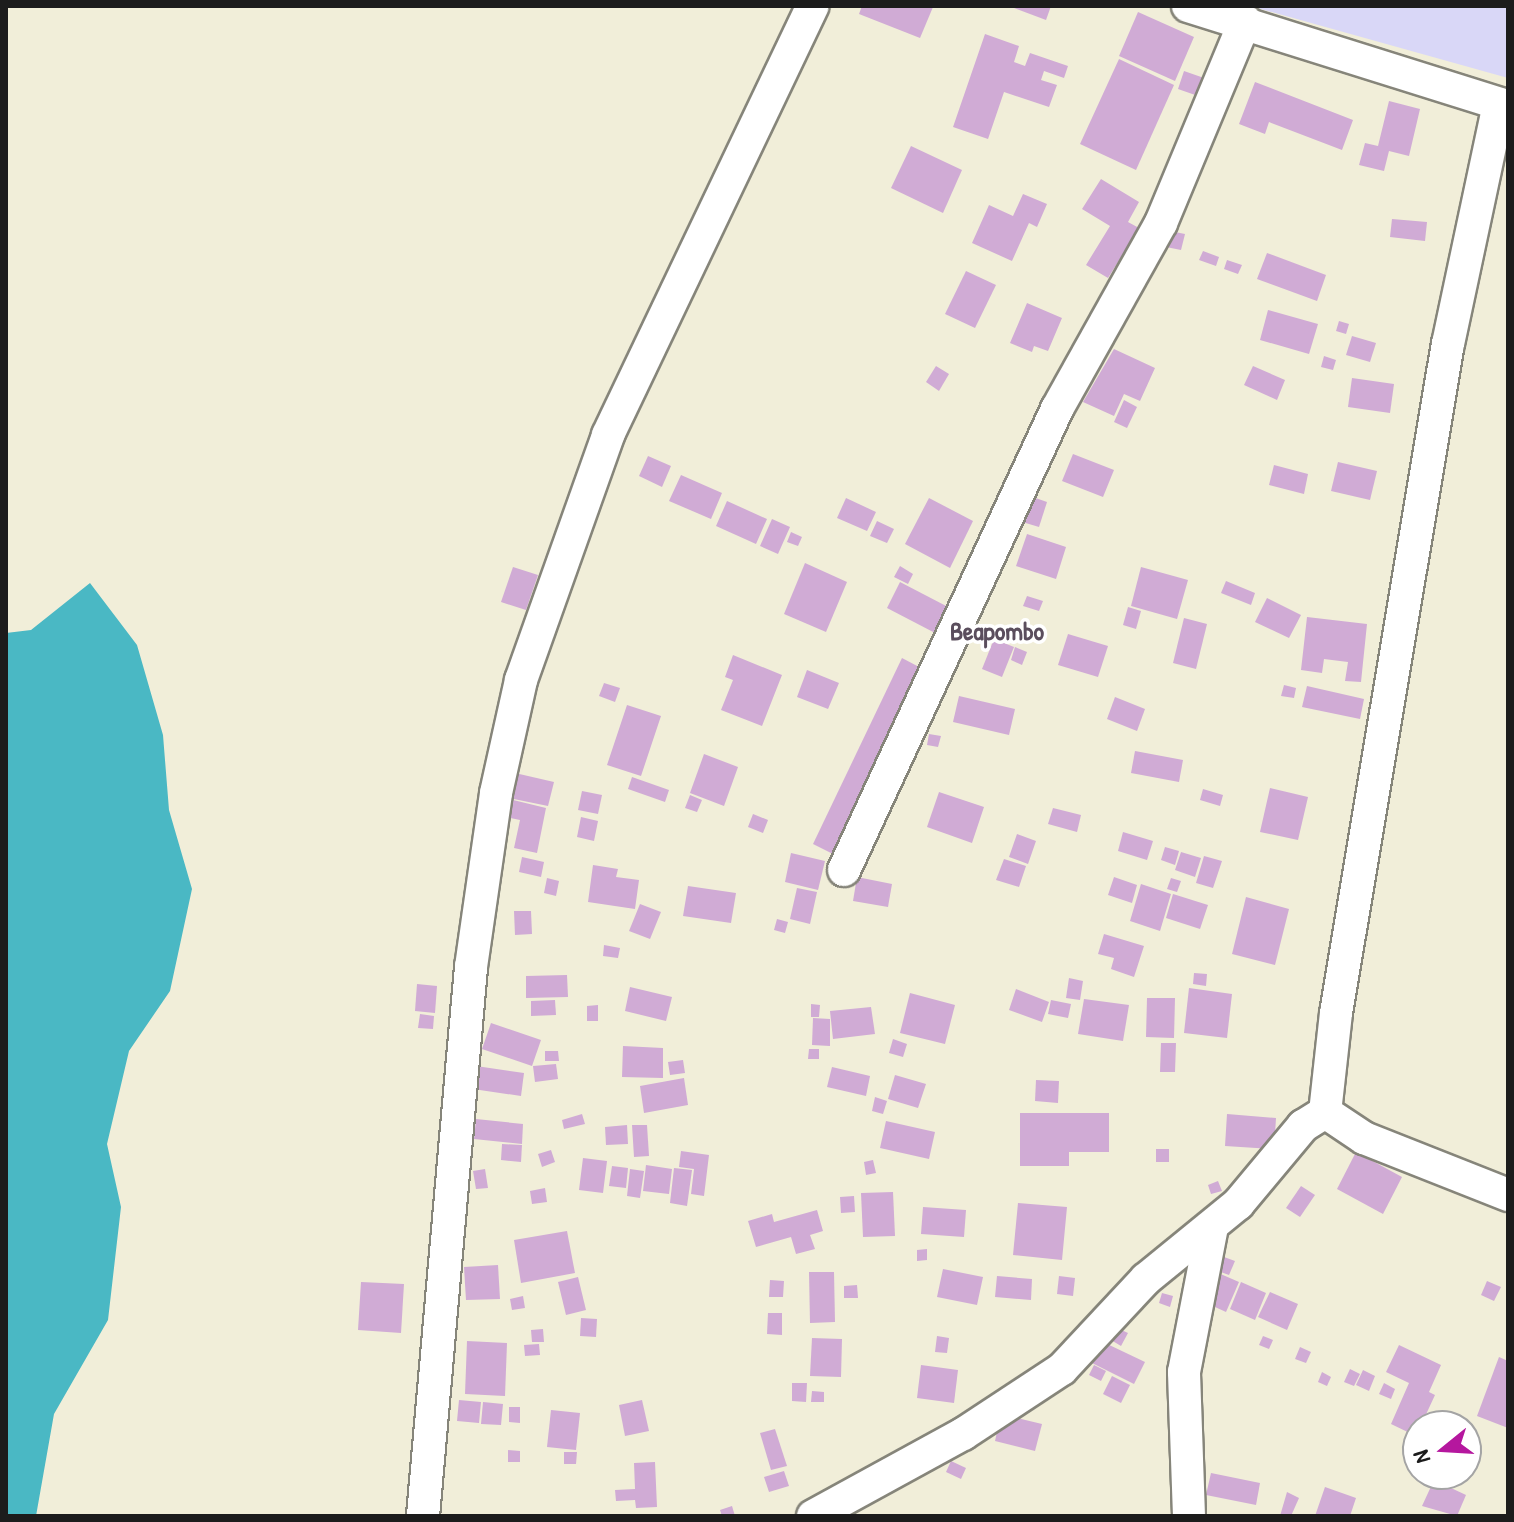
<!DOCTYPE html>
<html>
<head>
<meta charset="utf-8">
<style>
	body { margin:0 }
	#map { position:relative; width:1514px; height:1522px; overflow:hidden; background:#f1eed9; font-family:"Patrick Hand",sans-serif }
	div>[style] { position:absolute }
	.built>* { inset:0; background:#d9d7f7 }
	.water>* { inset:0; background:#4ab8c4 }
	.building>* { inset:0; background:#d0abd5 }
	.roads { filter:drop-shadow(2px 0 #86857a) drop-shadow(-2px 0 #86857a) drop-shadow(0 2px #86857a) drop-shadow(0 -2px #86857a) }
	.minor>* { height:32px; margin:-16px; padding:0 16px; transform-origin:16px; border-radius:16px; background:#fff }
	span { translate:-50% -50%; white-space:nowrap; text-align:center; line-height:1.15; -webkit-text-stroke:7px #fff; paint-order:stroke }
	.neighbourhood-label { font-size:26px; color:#5b4e5d; font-weight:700 }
	.frame { position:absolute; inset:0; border:8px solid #1c1c1c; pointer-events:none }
	.north { position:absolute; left:1402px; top:1410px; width:80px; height:80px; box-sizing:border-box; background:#fff; border:2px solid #a4a4a4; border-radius:50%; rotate:252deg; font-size:22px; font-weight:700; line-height:32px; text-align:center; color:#1c1c1c }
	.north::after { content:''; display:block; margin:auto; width:28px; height:36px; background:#b5179e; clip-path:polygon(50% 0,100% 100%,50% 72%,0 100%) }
</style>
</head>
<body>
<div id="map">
	<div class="built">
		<i style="clip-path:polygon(1250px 6px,1508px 6px,1508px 78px)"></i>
	</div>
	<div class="water">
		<i style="clip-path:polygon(90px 583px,137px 645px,163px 735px,169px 810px,192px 889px,170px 991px,129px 1051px,107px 1144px,121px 1207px,108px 1320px,54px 1414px,36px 1516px,6px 1516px,6px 633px,31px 630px)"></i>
	</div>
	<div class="building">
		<i style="clip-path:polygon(862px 6px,931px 6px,933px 7px,920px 38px,859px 14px)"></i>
		<i style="clip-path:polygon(1009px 6px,1051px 6px,1046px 20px)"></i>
		<i style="clip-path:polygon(1138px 12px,1194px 37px,1175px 81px,1119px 56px)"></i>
		<i style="clip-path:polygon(985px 34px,1019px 46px,1014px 62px,1025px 66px,1030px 53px,1068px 66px,1064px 78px,1044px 71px,1041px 80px,1057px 85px,1049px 107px,1004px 92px,988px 139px,953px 127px)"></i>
		<i style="clip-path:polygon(1119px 59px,1174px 85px,1136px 170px,1080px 144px)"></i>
		<i style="clip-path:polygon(1184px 71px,1204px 78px,1198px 96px,1178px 89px)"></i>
		<i style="clip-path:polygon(1255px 82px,1353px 120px,1342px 150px,1269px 122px,1265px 134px,1239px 124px)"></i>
		<i style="clip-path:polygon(1389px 101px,1420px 109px,1409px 156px,1389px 151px,1384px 171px,1359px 165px,1365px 143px,1378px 146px)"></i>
		<i style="clip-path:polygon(911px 146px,962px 170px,943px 213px,891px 188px)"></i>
		<i style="clip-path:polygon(1101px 179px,1139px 202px,1128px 222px,1139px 228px,1108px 278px,1086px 265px,1110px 226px,1082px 209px)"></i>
		<i style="clip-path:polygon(1023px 194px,1047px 204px,1037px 227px,1029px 223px,1012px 261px,972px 243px,989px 205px,1013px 216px)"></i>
		<i style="clip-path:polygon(1392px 219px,1427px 222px,1425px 241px,1390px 237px)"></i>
		<i style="clip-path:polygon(1170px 231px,1185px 234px,1181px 250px,1166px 247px)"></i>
		<i style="clip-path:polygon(1203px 251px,1219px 257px,1216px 266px,1199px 260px)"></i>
		<i style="clip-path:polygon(1267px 253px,1326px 275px,1317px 301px,1257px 279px)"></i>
		<i style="clip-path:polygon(1227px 260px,1242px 265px,1238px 274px,1224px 269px)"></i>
		<i style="clip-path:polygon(966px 271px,996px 285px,975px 328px,945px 314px)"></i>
		<i style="clip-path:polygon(1027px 303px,1062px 318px,1048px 351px,1034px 346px,1032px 352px,1010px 343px)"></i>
		<i style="clip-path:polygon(1268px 310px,1318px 324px,1309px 354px,1260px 340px)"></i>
		<i style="clip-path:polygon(1339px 321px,1349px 324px,1346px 334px,1336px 331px)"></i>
		<i style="clip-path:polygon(1352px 336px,1376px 343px,1370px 362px,1346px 355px)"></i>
		<i style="clip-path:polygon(1114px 349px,1155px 368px,1140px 401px,1124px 394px,1114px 416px,1083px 402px)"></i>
		<i style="clip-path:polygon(1324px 356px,1336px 360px,1333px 370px,1321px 367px)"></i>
		<i style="clip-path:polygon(936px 366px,949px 374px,939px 391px,926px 382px)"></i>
		<i style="clip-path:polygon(1253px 366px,1285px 380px,1277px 400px,1244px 385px)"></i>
		<i style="clip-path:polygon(1352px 378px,1394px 384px,1390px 413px,1348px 407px)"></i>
		<i style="clip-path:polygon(1124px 400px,1137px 407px,1127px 428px,1114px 422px)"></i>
		<i style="clip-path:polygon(1073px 454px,1114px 470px,1103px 497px,1062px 481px)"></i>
		<i style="clip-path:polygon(648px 456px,671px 466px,662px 487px,639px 476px)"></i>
		<i style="clip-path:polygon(1338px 462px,1377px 471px,1370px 500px,1331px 491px)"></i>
		<i style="clip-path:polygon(1274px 465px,1308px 474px,1304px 494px,1269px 485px)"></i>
		<i style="clip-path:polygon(681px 475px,722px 493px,711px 519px,669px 501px)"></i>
		<i style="clip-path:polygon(1027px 495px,1047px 502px,1039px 527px,1019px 521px)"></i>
		<i style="clip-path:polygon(846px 498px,876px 512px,867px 531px,837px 518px)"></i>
		<i style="clip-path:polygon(929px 498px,973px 521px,950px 568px,905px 544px)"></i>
		<i style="clip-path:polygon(727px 501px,767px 519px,756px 544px,716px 526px)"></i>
		<i style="clip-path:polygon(772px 519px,790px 527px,778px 554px,760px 546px)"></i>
		<i style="clip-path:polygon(877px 521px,894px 529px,887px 543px,870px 536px)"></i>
		<i style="clip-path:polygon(791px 532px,802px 537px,798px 546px,787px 542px)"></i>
		<i style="clip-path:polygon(1027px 534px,1066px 547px,1056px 579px,1016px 566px)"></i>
		<i style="clip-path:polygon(805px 563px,847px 582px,826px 632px,784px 614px)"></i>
		<i style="clip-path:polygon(900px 566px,913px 574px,908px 584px,894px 577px)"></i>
		<i style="clip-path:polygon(513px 567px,538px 575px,526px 610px,501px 602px)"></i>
		<i style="clip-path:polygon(1141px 567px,1188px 580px,1177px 619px,1131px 606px)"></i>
		<i style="clip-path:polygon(1226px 581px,1255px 593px,1251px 605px,1221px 593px)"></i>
		<i style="clip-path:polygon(900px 582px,950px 608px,937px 634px,887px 608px)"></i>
		<i style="clip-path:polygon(1027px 596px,1043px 601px,1039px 611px,1023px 606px)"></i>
		<i style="clip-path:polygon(1267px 598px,1301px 615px,1289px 638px,1255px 622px)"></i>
		<i style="clip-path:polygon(1128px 607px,1141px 611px,1136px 629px,1123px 625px)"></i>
		<i style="clip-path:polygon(1307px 617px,1367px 624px,1361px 682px,1345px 681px,1348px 662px,1324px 659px,1322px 673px,1301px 670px)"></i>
		<i style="clip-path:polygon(1184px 618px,1207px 624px,1196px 669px,1173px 663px)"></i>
		<i style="clip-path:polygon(1068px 634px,1108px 646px,1098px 677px,1058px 665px)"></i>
		<i style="clip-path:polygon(994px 639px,1014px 647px,1002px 677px,982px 669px)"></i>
		<i style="clip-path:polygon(1015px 647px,1027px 652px,1022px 665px,1011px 660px)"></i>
		<i style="clip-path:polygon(733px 655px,782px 675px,762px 726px,721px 710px,733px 680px,725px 677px)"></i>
		<i style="clip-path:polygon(902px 658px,921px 668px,833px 854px,813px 844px)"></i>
		<i style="clip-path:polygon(807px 670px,839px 683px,828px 709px,797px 697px)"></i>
		<i style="clip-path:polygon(604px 683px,620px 688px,615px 702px,599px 696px)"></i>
		<i style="clip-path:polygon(1284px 685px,1296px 688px,1294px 698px,1281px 696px)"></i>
		<i style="clip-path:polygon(1307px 686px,1364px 699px,1360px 719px,1302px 707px)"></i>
		<i style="clip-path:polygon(959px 696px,1015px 709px,1009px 735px,953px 722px)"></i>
		<i style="clip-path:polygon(1115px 697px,1145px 709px,1137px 731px,1107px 719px)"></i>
		<i style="clip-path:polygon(627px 705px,661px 716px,641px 776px,607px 765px)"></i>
		<i style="clip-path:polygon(929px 734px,941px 736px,938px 747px,927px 745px)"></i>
		<i style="clip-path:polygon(1135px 751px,1183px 760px,1179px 782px,1131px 773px)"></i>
		<i style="clip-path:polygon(704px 754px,738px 767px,724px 806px,690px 793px)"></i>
		<i style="clip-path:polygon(515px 773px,554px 782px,548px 806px,509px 798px)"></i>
		<i style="clip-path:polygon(632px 777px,669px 790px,665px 802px,628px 789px)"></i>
		<i style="clip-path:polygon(1270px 788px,1308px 797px,1298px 840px,1260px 832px)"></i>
		<i style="clip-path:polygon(1203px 789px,1223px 795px,1220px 806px,1200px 800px)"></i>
		<i style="clip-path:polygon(582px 791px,602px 795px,598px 814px,578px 810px)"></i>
		<i style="clip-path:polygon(939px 792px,984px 807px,972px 843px,927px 827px)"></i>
		<i style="clip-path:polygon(690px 795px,702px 800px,697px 812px,685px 808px)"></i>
		<i style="clip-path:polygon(509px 799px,546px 808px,537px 853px,514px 848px,520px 820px,505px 817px)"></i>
		<i style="clip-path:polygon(1053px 808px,1081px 815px,1077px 832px,1048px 824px)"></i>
		<i style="clip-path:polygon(753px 814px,768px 820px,763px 833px,748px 827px)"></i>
		<i style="clip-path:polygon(581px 817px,598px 821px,594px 841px,577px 837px)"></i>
		<i style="clip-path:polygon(1123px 832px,1153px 841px,1147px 860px,1118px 851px)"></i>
		<i style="clip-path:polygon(1017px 834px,1036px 841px,1028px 864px,1009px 857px)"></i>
		<i style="clip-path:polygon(1165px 847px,1179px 851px,1175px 865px,1161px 860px)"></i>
		<i style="clip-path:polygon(1181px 852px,1201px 858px,1195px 877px,1175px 870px)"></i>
		<i style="clip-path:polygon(791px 853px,825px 861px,818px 890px,785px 882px)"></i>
		<i style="clip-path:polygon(1204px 856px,1222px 861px,1213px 888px,1196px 883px)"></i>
		<i style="clip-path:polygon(522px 857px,544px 862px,541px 877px,519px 872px)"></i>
		<i style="clip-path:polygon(1004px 859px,1026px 866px,1019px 887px,996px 880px)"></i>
		<i style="clip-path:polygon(593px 865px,618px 869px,616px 877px,639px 880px,635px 909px,588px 902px)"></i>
		<i style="clip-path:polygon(857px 877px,892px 884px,888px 907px,853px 901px)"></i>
		<i style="clip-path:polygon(1114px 877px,1137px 885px,1132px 903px,1108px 895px)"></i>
		<i style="clip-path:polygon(547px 878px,559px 881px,556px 896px,544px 893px)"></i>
		<i style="clip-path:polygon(1171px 878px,1181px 881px,1177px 892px,1167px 889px)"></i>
		<i style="clip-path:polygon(1141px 884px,1171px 894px,1160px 931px,1130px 921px)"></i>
		<i style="clip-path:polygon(688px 886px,736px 893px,731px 923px,683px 916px)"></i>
		<i style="clip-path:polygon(797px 888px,817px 892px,810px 924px,790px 919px)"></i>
		<i style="clip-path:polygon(1173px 894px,1208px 905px,1200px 929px,1166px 918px)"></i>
		<i style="clip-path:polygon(1246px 897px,1289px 909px,1275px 965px,1232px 954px)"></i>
		<i style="clip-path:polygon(640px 904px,661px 912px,650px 939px,629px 931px)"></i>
		<i style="clip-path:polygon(514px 911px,531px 911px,532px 934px,515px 935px)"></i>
		<i style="clip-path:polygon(777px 919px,788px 922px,785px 933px,774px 930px)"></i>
		<i style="clip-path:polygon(1104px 934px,1144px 946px,1134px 977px,1111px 969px,1114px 958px,1098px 954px)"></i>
		<i style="clip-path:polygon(604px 945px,620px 948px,618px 958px,603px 956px)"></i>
		<i style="clip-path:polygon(1194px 973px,1207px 974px,1206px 986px,1193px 984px)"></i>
		<i style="clip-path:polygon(567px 975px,568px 997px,526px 998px,526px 976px)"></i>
		<i style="clip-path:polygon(1069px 978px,1083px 981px,1080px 1000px,1066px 998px)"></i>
		<i style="clip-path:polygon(417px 984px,437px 986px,435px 1013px,415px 1011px)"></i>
		<i style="clip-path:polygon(630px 987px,672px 997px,666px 1021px,625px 1011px)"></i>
		<i style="clip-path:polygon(1189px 988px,1232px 994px,1227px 1038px,1184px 1033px)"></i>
		<i style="clip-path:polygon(1016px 989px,1049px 1002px,1042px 1022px,1009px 1010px)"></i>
		<i style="clip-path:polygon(910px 993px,955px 1005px,945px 1044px,900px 1033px)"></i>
		<i style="clip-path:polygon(1147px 998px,1175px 998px,1174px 1038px,1146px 1037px)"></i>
		<i style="clip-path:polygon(1084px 999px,1129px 1005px,1123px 1041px,1078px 1034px)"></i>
		<i style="clip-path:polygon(555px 1000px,556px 1015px,531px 1016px,531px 1001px)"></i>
		<i style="clip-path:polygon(1051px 1000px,1071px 1004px,1068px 1018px,1048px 1014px)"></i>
		<i style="clip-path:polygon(811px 1004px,820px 1005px,819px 1017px,811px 1017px)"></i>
		<i style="clip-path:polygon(598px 1005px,598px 1021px,587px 1021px,587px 1006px)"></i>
		<i style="clip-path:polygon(871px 1007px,875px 1034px,833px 1039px,830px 1011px)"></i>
		<i style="clip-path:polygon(420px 1014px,434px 1016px,433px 1029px,418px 1028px)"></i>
		<i style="clip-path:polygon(813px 1018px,830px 1019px,830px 1046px,812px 1045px)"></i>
		<i style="clip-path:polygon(491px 1023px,541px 1040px,532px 1066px,482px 1049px)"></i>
		<i style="clip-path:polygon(893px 1039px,907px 1044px,903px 1057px,889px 1053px)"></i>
		<i style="clip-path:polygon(1161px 1043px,1176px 1043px,1175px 1072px,1160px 1072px)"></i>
		<i style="clip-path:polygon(623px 1046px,663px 1048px,663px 1078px,622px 1077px)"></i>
		<i style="clip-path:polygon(809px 1049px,819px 1049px,819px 1059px,808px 1059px)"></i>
		<i style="clip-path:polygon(545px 1051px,558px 1051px,559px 1061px,545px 1061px)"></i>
		<i style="clip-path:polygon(683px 1060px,685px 1073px,670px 1075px,668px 1062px)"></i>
		<i style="clip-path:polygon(556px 1064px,558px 1079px,535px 1082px,533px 1066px)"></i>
		<i style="clip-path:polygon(476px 1066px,524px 1073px,521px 1096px,473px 1089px)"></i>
		<i style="clip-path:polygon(832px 1067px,870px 1076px,866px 1096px,827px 1087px)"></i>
		<i style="clip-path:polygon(895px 1075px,926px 1084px,918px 1108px,888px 1099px)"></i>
		<i style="clip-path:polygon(684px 1078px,688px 1105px,644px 1113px,640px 1086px)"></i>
		<i style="clip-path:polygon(1036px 1080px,1059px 1081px,1058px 1103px,1035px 1101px)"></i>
		<i style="clip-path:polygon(875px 1097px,887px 1101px,883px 1114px,872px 1111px)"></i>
		<i style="clip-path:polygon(1020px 1113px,1109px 1113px,1109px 1152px,1069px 1152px,1069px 1166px,1020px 1166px)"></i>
		<i style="clip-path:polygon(582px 1114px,585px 1124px,564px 1129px,562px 1120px)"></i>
		<i style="clip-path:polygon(1227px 1114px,1276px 1118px,1274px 1149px,1225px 1146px)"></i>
		<i style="clip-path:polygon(476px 1119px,523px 1124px,522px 1144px,474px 1139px)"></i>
		<i style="clip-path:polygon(886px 1121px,935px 1132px,929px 1159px,880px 1148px)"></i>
		<i style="clip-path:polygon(627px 1125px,628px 1144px,606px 1145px,605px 1127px)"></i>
		<i style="clip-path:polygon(632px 1125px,647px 1125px,649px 1156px,634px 1157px)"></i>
		<i style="clip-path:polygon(502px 1144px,522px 1145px,521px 1162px,501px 1160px)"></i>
		<i style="clip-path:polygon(1156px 1149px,1169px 1149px,1169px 1162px,1156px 1162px)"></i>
		<i style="clip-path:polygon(551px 1150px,555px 1162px,542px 1167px,538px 1154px)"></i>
		<i style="clip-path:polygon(681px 1151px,709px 1155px,704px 1196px,691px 1194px,694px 1169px,679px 1167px)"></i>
		<i style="clip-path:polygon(1356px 1152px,1402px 1177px,1383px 1214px,1337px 1189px)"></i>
		<i style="clip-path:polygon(583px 1158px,607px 1161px,603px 1193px,579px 1190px)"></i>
		<i style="clip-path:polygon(873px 1160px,876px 1173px,866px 1175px,864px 1162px)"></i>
		<i style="clip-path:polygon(646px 1165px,672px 1169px,669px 1194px,643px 1191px)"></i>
		<i style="clip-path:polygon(612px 1166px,628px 1168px,626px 1188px,609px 1186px)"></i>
		<i style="clip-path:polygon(674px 1168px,692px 1170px,687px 1206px,670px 1203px)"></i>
		<i style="clip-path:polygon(485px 1169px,488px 1188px,476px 1189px,473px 1171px)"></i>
		<i style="clip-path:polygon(630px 1169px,644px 1171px,640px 1198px,627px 1196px)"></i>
		<i style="clip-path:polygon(1218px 1181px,1222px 1191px,1211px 1194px,1208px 1185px)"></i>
		<i style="clip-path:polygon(1301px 1186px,1315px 1195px,1300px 1217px,1286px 1208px)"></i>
		<i style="clip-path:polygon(545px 1188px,547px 1202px,532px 1204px,530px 1191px)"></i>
		<i style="clip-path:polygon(893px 1192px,895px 1236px,863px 1237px,861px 1193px)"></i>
		<i style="clip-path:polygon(854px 1196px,855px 1212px,841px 1213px,840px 1197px)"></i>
		<i style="clip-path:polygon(1018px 1203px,1067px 1207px,1062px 1260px,1013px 1255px)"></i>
		<i style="clip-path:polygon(923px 1207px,966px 1210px,964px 1237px,921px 1234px)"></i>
		<i style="clip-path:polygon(817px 1210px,823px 1231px,810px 1235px,815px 1249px,796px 1254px,791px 1237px,756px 1247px,748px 1221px,772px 1214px,774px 1222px)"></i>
		<i style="clip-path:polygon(567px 1231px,575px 1273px,521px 1283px,514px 1240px)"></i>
		<i style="clip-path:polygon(927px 1249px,927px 1260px,917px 1261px,917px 1250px)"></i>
		<i style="clip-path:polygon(1224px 1257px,1235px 1261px,1229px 1275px,1218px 1271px)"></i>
		<i style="clip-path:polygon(498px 1265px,500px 1299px,466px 1300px,464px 1267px)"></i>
		<i style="clip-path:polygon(943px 1269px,983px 1277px,977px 1305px,937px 1297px)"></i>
		<i style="clip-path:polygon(809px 1272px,834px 1272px,835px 1322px,810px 1323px)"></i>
		<i style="clip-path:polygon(1216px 1272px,1239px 1282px,1226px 1312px,1204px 1302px)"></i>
		<i style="clip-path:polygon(997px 1276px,1032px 1279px,1031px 1300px,995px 1297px)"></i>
		<i style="clip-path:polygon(1059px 1276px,1075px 1278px,1073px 1296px,1057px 1294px)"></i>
		<i style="clip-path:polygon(578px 1277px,586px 1310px,566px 1315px,558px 1282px)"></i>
		<i style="clip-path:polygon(770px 1280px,784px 1281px,783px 1297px,769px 1297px)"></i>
		<i style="clip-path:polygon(1487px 1281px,1501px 1287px,1494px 1301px,1481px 1295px)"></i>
		<i style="clip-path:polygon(361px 1282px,404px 1284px,401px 1333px,358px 1330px)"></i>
		<i style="clip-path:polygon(1241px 1282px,1266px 1293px,1255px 1320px,1230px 1309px)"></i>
		<i style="clip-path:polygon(857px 1285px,858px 1298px,844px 1298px,844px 1286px)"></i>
		<i style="clip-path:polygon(1270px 1292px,1298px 1304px,1287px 1330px,1258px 1317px)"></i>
		<i style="clip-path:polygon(1162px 1293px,1173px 1296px,1170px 1307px,1159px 1303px)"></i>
		<i style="clip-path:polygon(523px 1296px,525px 1308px,512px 1310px,510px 1299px)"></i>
		<i style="clip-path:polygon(768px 1313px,782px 1313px,782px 1335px,767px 1334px)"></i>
		<i style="clip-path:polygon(581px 1318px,597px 1319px,596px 1337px,580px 1336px)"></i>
		<i style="clip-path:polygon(1117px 1328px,1128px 1333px,1121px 1346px,1111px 1340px)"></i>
		<i style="clip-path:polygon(543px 1329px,544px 1342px,532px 1342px,531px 1330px)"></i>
		<i style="clip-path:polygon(937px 1336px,949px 1338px,947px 1353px,935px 1352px)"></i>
		<i style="clip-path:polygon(1263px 1336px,1273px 1340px,1269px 1349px,1259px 1345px)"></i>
		<i style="clip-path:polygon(812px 1338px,842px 1339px,841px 1377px,810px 1376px)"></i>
		<i style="clip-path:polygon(467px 1341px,507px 1343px,505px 1396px,465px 1394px)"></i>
		<i style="clip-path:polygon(1103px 1342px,1145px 1362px,1134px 1384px,1092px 1363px)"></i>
		<i style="clip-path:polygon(539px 1344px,540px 1355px,525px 1356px,524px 1345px)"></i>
		<i style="clip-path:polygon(1399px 1345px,1441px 1365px,1429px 1392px,1435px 1395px,1416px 1436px,1391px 1424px,1409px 1383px,1386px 1372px)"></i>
		<i style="clip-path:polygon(1300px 1347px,1311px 1352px,1306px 1363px,1295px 1359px)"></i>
		<i style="clip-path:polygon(1499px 1357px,1508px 1361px,1508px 1428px,1477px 1416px)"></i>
		<i style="clip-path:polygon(921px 1365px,958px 1370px,954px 1403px,917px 1398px)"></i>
		<i style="clip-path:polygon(1094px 1365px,1106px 1371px,1101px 1381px,1089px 1375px)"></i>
		<i style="clip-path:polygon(1350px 1369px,1360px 1374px,1354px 1386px,1344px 1382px)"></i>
		<i style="clip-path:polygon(1363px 1370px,1375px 1376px,1369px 1391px,1356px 1385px)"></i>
		<i style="clip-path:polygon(1322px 1372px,1331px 1377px,1327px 1386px,1318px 1382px)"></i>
		<i style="clip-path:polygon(1112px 1376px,1130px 1385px,1121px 1403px,1103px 1394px)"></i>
		<i style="clip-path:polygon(792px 1383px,807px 1383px,806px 1402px,792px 1401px)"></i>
		<i style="clip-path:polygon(1384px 1383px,1395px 1389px,1391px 1399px,1379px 1394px)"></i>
		<i style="clip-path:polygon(812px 1391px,824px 1392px,824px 1402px,811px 1402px)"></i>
		<i style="clip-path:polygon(459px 1400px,481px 1402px,479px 1423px,457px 1421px)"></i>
		<i style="clip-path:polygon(642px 1400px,649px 1431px,625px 1436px,619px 1405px)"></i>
		<i style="clip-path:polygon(483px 1402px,503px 1404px,501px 1425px,481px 1424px)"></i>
		<i style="clip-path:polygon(509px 1407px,520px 1407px,520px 1423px,509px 1422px)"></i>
		<i style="clip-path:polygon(551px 1410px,580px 1413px,576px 1450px,547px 1447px)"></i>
		<i style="clip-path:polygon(1001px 1414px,1042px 1424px,1035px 1451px,995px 1441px)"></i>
		<i style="clip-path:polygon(775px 1429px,787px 1466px,771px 1470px,760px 1433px)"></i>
		<i style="clip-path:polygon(508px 1450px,520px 1451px,520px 1462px,508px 1462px)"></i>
		<i style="clip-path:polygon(564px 1452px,577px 1452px,576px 1464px,564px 1464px)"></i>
		<i style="clip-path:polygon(951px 1461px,966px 1468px,961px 1479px,946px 1472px)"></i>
		<i style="clip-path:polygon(655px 1462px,657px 1507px,636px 1508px,635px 1500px,616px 1501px,615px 1490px,635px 1489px,634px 1463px)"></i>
		<i style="clip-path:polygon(784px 1471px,789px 1486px,769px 1492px,764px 1477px)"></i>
		<i style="clip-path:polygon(1211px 1473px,1260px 1483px,1256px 1505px,1206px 1495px)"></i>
		<i style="clip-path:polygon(1434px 1480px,1466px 1495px,1457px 1516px,1422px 1506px)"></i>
		<i style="clip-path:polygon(1325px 1487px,1356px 1498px,1350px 1516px,1315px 1516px)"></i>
		<i style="clip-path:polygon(1287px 1492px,1299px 1498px,1291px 1516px,1280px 1516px)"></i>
		<i style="clip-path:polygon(732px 1506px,735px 1516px,722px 1516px,720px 1510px)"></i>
	</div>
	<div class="roads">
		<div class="minor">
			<i style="left:1188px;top:6px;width:335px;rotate:17.4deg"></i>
			<i style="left:1499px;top:104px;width:244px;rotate:102deg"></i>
			<i style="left:1448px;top:343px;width:679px;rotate:99.49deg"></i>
			<i style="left:1336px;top:1013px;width:100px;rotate:96.3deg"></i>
			<i style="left:1325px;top:1112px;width:47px;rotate:33.7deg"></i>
			<i style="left:1364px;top:1138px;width:155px;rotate:21.6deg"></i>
			<i style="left:844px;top:870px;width:508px;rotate:-65.2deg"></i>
			<i style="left:1057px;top:409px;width:213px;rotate:-60.8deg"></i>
			<i style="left:1161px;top:223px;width:219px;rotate:-67.4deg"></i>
			<i style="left:423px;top:1516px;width:551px;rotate:-85deg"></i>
			<i style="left:471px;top:967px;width:176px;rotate:-81.8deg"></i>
			<i style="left:496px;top:793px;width:116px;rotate:-77.5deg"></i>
			<i style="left:521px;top:680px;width:260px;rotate:-70.4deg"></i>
			<i style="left:608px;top:435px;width:475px;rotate:-64.5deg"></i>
			<i style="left:813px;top:1516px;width:171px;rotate:-28.7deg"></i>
			<i style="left:963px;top:1434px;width:118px;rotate:-33.3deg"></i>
			<i style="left:1062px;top:1369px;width:123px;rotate:-47deg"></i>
			<i style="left:1146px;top:1279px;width:119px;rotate:-39.2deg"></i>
			<i style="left:1238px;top:1204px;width:102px;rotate:-50.2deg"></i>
			<i style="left:1303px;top:1126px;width:26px;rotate:-32deg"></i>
			<i style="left:1189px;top:1516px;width:144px;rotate:-92deg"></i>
			<i style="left:1184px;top:1372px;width:148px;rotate:-79.1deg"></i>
		</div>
	</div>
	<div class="neighbourhood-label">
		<span style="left:997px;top:631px">Beapombo</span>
	</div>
	<div class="frame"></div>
	<div class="north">N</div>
</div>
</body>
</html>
